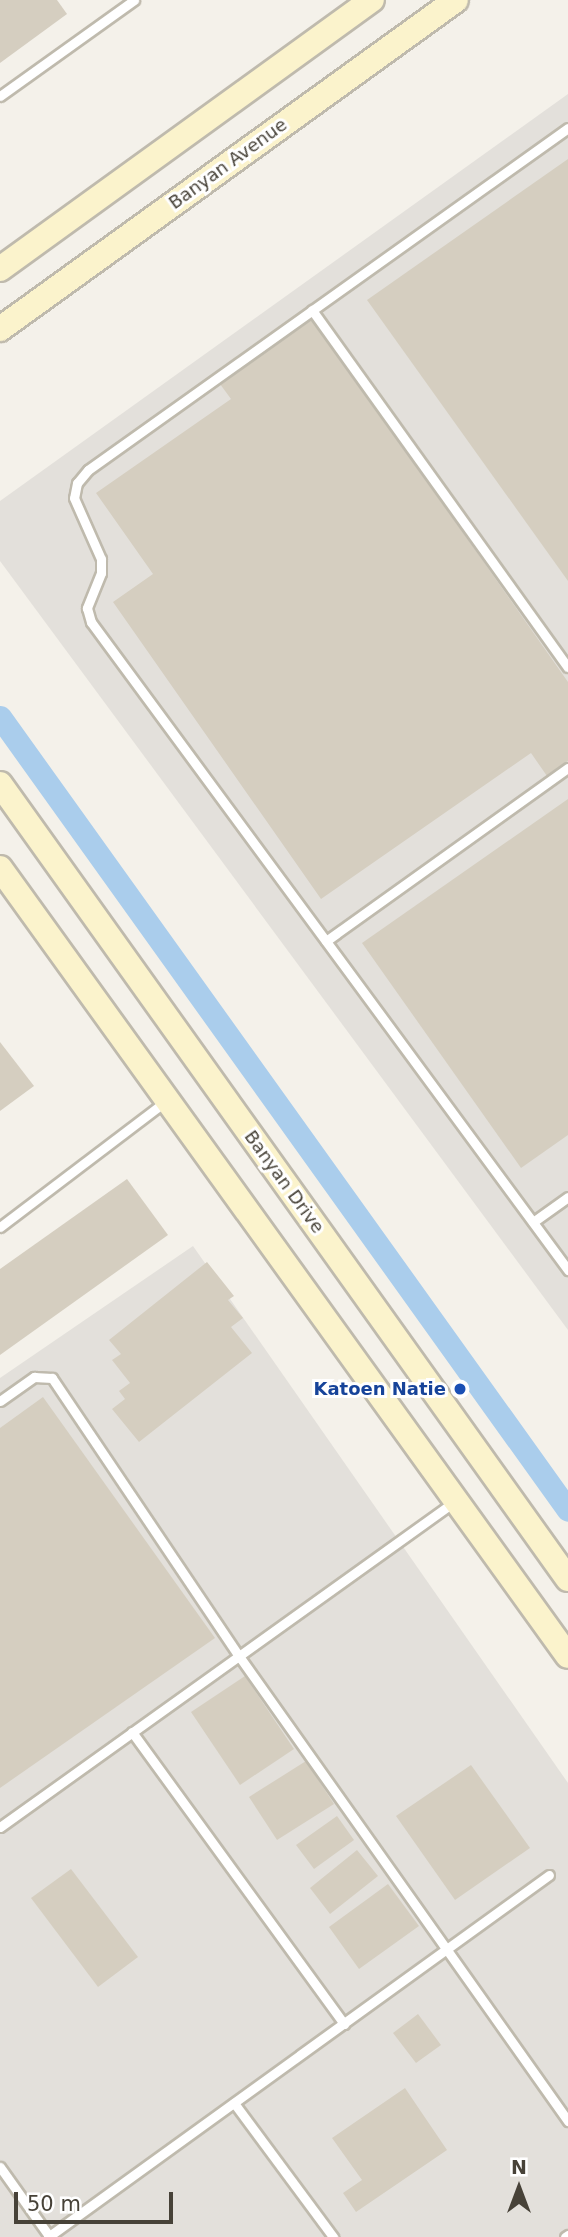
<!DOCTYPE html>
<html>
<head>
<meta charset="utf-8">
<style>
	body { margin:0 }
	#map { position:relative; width:568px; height:2237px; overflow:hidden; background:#f4f1ea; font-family:"DejaVu Sans",sans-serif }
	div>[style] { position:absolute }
	.industrial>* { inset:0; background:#e3e0db }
	.canal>* { height:23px; margin:-11.5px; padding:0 11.5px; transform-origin:11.5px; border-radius:11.5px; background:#aacdec }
	.building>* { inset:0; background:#d5cec0 }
	.roads { filter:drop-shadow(2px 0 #bfbaad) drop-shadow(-2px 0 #bfbaad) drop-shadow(0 2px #bfbaad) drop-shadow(0 -2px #bfbaad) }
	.lane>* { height:9px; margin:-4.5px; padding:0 4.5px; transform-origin:4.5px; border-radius:4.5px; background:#fff }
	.secondary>* { height:24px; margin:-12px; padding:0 12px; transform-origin:12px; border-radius:12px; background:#fbf3cc }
	.dots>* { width:19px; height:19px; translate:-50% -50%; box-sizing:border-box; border:4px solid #fff; border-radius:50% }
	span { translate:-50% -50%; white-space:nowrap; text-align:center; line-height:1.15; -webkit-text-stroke:6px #fff; paint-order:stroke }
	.street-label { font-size:18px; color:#474238 }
	.transit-label { font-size:18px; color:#164399; font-weight:700 }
	.right { translate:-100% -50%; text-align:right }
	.north { position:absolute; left:484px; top:2153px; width:70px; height:70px; -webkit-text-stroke:5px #fff; paint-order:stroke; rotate:0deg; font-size:19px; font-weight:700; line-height:28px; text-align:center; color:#474238 }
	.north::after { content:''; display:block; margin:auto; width:24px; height:32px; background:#474238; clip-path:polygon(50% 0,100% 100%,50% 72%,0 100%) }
	.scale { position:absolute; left:14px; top:2192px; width:159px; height:32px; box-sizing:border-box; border:4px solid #474238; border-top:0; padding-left:9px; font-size:21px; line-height:24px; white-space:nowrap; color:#474238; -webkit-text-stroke:5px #fff; paint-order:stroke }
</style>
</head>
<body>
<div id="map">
	<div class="industrial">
		<i style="clip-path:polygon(568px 94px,568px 1330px,0 561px,0 501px)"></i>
		<i style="clip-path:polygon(193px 1246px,568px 1783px,568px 2237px,0 2237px,0 1378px)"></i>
	</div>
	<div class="canal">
		<i style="left:0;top:717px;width:975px;rotate:54.39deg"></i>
	</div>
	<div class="building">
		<i style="clip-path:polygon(0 0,57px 0,67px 14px,0 63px)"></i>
		<i style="clip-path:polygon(568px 159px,568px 581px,367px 300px)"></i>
		<i style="clip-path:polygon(313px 319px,568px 682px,568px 761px,547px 776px,531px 753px,321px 899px,113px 602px,153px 574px,96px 493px,231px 399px,220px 384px)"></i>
		<i style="clip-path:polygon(568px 799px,568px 1135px,521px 1168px,362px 943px)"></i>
		<i style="clip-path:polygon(0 1042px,34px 1086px,0 1111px)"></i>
		<i style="clip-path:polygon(127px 1179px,168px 1235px,0 1355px,0 1269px)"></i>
		<i style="clip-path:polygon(207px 1262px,234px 1296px,228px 1300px,243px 1318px,231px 1327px,252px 1353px,139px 1442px,112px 1409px,125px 1399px,119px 1391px,130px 1383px,112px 1360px,121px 1354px,109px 1340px)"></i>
		<i style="clip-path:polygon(43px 1397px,215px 1638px,0 1788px,0 1428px)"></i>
		<i style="clip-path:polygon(245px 1676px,294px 1749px,240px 1785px,191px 1712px)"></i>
		<i style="clip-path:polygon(306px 1761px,334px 1804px,277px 1840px,249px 1797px)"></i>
		<i style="clip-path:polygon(471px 1765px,530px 1848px,455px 1900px,396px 1816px)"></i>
		<i style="clip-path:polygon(337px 1816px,354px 1840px,314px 1869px,296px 1845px)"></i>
		<i style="clip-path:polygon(357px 1850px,378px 1876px,330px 1914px,310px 1888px)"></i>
		<i style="clip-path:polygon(71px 1869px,138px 1957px,98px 1987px,31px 1898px)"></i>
		<i style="clip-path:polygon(388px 1884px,419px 1926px,359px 1969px,329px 1927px)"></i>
		<i style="clip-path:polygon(418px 2014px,441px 2045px,416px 2063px,393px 2033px)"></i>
		<i style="clip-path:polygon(405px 2088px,447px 2150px,356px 2212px,343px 2193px,362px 2180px,332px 2138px)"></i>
	</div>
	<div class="roads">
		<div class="lane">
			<i style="left:0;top:96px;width:165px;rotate:-35.6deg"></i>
			<i style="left:568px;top:128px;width:589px;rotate:144.53deg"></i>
			<i style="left:88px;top:470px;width:17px;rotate:130deg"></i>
			<i style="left:77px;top:483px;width:15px;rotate:101deg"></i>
			<i style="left:74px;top:498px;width:67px;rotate:66.1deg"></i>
			<i style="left:101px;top:559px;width:14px;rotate:90deg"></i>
			<i style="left:101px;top:573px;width:38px;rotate:112deg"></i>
			<i style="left:87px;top:608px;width:15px;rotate:74deg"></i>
			<i style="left:91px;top:622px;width:805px;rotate:53.64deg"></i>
			<i style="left:312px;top:310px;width:439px;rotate:54.4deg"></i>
			<i style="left:326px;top:941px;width:297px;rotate:-35.6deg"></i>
			<i style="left:533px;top:1222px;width:43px;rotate:-35.5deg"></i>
			<i style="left:0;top:1227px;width:208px;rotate:-37.2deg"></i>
			<i style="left:0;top:1401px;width:42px;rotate:-35.2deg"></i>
			<i style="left:34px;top:1377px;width:18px;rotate:3deg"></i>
			<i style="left:52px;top:1378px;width:335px;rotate:56.1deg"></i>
			<i style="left:239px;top:1656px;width:570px;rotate:54.72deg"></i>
			<i style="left:132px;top:1732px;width:361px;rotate:54deg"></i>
			<i style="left:0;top:1827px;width:558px;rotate:-35.6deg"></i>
			<i style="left:234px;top:2103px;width:167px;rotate:53.5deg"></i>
			<i style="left:0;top:2167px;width:85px;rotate:54.6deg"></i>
			<i style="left:48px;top:2237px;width:618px;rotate:-35.85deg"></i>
			<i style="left:565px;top:2237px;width:4px;rotate:-34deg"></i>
		</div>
		<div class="secondary">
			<i style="left:0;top:269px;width:459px;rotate:-35.9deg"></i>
			<i style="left:0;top:329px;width:562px;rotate:-35.81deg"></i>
			<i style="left:0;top:784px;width:977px;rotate:54.46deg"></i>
			<i style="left:0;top:868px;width:971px;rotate:54.22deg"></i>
		</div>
	</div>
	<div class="dots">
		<i style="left:460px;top:1389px;background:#1a4fb4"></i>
	</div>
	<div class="street-label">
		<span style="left:228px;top:164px;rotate:-36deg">Banyan Avenue</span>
		<span style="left:284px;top:1182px;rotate:54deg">Banyan Drive</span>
	</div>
	<div class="transit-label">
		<span class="right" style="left:446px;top:1389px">Katoen Natie</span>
	</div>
	<div class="north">N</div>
	<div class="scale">50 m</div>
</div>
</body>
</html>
